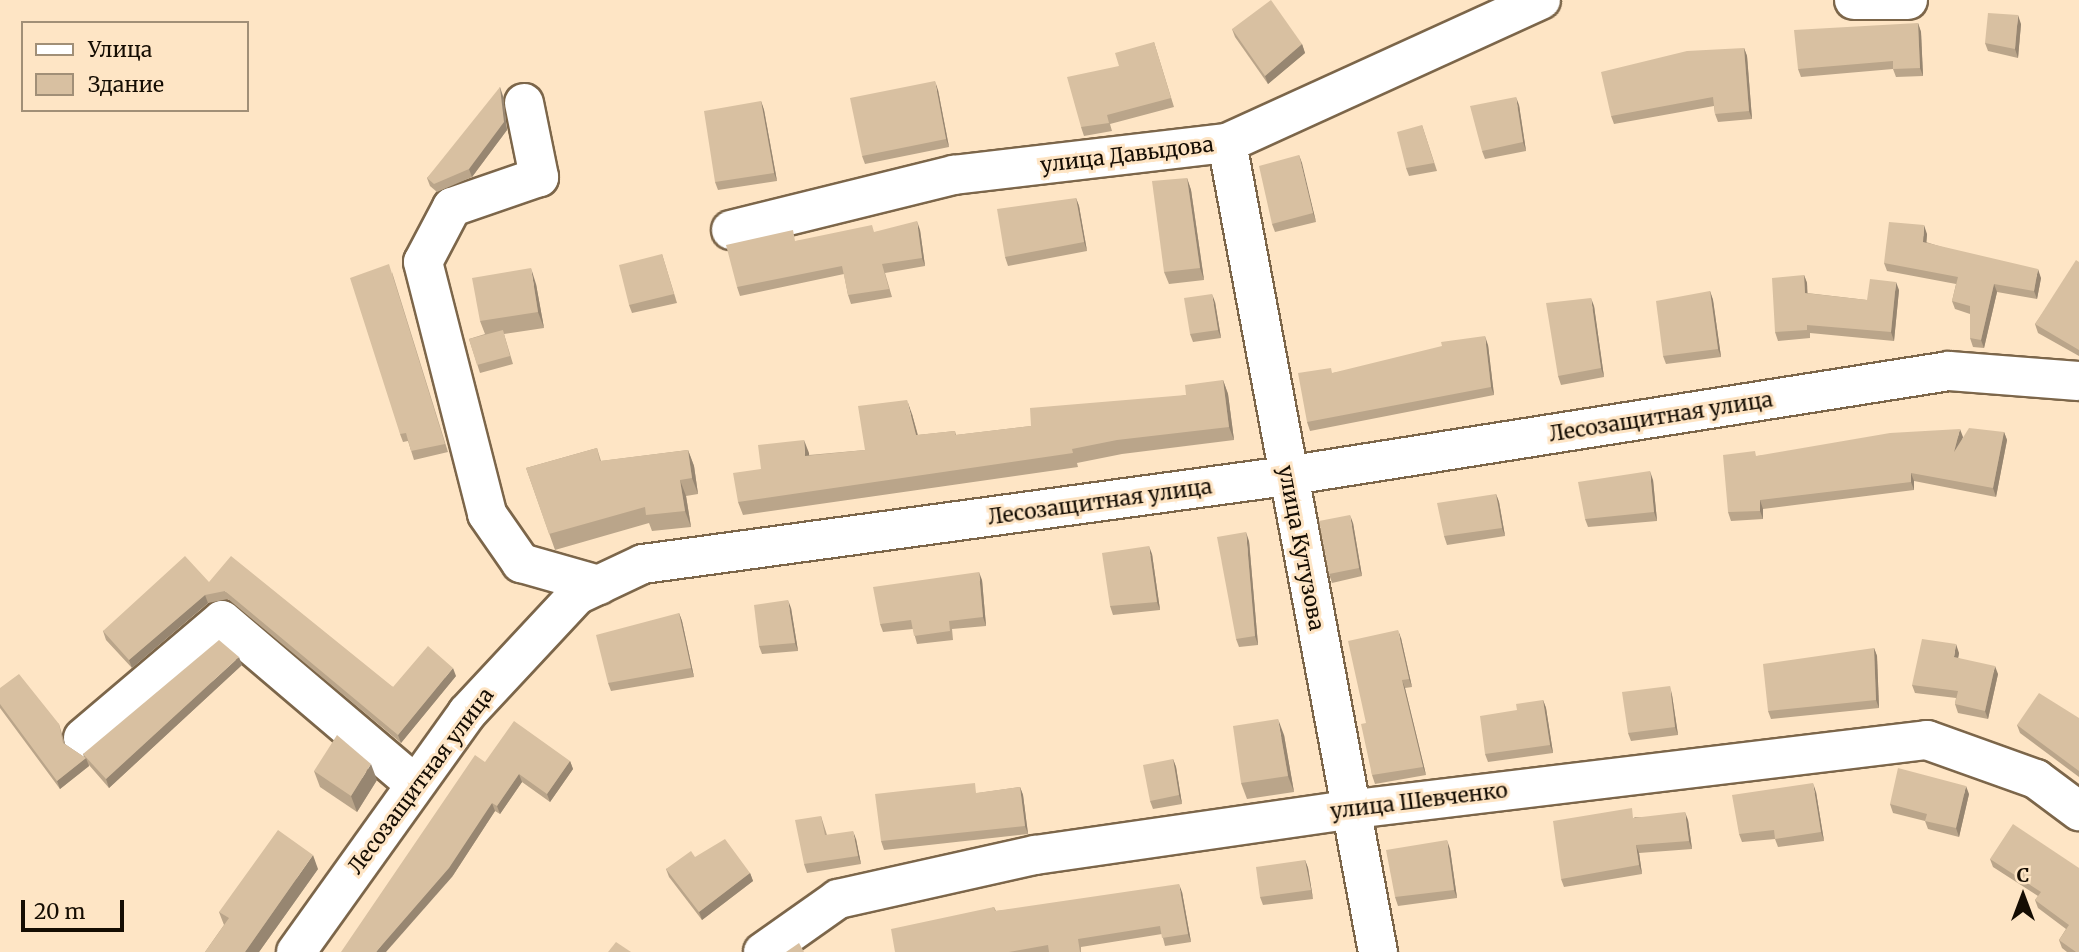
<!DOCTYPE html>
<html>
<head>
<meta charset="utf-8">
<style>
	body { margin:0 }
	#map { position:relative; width:2079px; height:952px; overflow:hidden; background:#fee5c5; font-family:Merriweather,serif }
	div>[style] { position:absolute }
	.roads { filter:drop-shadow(2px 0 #7c664a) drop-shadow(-2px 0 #7c664a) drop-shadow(0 2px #7c664a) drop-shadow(0 -2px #7c664a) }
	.minor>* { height:38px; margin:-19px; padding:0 19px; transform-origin:19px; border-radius:19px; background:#fff }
	.wall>* { inset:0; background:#baa58a }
	.shaded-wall>* { inset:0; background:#978671 }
	.building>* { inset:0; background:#d8c0a1 }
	span { translate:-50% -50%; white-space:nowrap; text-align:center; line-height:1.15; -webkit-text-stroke:6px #fee5c5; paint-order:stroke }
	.street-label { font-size:21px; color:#150d03 }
	.legend { position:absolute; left:21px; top:21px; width:228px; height:91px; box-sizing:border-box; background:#fee5c5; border:2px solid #a18f77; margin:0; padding:9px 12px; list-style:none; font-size:21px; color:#150d03 }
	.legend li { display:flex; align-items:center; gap:14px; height:35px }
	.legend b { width:35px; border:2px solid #a18f77 }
	.north { position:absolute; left:1988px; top:861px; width:70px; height:70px; -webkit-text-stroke:5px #fee5c5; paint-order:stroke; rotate:0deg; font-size:19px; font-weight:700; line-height:28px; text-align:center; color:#150d03 }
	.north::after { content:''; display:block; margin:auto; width:24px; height:32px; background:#150d03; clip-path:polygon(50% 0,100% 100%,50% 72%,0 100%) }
	.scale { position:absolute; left:21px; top:900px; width:103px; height:32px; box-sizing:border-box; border:4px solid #150d03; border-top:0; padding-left:9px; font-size:21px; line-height:24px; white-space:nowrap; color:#150d03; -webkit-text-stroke:5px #fee5c5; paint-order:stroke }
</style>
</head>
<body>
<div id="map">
	<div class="roads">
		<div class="minor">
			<i style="left:1854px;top:0;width:54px"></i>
			<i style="left:524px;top:103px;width:76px;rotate:78.5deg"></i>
			<i style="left:539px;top:177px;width:92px;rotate:161deg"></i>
			<i style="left:452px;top:207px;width:62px;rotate:117.8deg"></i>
			<i style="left:423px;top:262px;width:260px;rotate:75.7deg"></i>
			<i style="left:487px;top:514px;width:60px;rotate:55.2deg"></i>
			<i style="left:521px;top:563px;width:81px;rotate:15.8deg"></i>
			<i style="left:1227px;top:143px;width:823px;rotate:79.43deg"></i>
			<i style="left:731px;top:230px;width:230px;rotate:-13.9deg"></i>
			<i style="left:954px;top:175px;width:275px;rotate:-6.7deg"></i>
			<i style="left:1227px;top:143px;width:345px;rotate:-24.5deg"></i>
			<i style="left:83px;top:738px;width:182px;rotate:-40.3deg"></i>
			<i style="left:222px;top:620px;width:253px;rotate:40.4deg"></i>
			<i style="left:296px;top:952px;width:294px;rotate:-54.4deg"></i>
			<i style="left:467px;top:713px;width:161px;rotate:-47deg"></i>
			<i style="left:577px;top:595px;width:73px;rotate:-25.2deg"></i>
			<i style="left:643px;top:564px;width:649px;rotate:-7.79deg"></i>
			<i style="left:1286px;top:476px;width:671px;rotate:-9deg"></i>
			<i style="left:1949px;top:371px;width:130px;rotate:4.4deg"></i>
			<i style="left:763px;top:952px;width:92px;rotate:-35.2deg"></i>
			<i style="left:838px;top:899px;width:202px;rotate:-12.6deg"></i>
			<i style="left:1035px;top:855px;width:323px;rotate:-8.2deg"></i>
			<i style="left:1355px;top:809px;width:576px;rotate:-6.88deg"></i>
			<i style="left:1927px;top:740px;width:116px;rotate:19.7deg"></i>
			<i style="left:2036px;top:779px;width:54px;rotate:36.7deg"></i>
		</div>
	</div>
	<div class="wall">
		<i style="clip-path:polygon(1918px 23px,1921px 32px,1923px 76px,1896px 77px,1893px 69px,1801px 77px,1798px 69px)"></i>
		<i style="clip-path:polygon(2021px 24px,2018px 58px,1988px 51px,1985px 43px)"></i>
		<i style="clip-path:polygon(1232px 29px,1302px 44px,1305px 53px,1268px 84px,1235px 37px)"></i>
		<i style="clip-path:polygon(1154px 42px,1174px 107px,1110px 124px,1112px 131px,1084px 136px,1081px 127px,1119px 66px)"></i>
		<i style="clip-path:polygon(1744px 48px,1747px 56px,1752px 119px,1718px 122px,1715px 114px,1714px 106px,1614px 124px,1611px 116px)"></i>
		<i style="clip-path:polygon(938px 90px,949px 147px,865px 164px,862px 156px)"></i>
		<i style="clip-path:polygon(503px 96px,507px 130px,472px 177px,437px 192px,430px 186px,427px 178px)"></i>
		<i style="clip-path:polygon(761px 101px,764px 110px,777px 181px,718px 190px,715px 182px)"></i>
		<i style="clip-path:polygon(1519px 105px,1526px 151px,1485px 159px,1482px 151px)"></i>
		<i style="clip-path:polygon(1422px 125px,1437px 171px,1409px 176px,1406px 168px)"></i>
		<i style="clip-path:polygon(1299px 155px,1316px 222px,1275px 232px,1272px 224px)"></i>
		<i style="clip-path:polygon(1187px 178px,1191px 190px,1204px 280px,1169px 284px,1164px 272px)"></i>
		<i style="clip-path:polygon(1076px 198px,1079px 206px,1087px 251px,1008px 266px,1005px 257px)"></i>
		<i style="clip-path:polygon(920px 230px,925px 266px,885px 273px,892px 297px,851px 304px,848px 295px,844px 274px,740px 296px,737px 287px,796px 241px,875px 232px)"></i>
		<i style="clip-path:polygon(1927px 234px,1926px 242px,2041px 278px,2037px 299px,1997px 292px,1984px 348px,1973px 347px,1970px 338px,1970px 314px,1955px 309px,1952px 301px,1956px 284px,1887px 271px,1884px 263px)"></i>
		<i style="clip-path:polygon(662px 254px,677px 303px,632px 313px,629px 305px)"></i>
		<i style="clip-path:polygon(2079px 262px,2079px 356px,2038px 333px,2035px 324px)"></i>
		<i style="clip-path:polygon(392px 272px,448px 452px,414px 460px,408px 441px,403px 442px,400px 434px)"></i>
		<i style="clip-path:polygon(1804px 275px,1807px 283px,1807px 293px,1867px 300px,1899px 290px,1894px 341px,1810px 333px,1810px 338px,1778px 341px,1775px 332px)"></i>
		<i style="clip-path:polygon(536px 284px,544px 328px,504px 334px,513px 364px,480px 373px,469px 339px,485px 334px,480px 321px)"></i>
		<i style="clip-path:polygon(1710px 291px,1713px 300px,1721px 357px,1666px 364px,1663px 356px)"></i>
		<i style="clip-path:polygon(1215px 302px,1221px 338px,1193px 342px,1190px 334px)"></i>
		<i style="clip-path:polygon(1594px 306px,1604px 377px,1561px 385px,1558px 376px)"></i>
		<i style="clip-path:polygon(1488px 345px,1494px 395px,1310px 431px,1307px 422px,1333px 373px)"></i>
		<i style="clip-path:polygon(1223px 380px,1228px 394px,1234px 440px,1122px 454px,1077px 463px,1078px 467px,743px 515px,738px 502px,761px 469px,809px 453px,809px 455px,865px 450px,912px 414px,918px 435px,955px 431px,956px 435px,1031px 426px,1186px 395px)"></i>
		<i style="clip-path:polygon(2004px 432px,2007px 440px,1996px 497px,1914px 481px,1914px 490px,1763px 509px,1763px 519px,1731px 521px,1728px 512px,1757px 456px,1963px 437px,1962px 439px)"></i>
		<i style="clip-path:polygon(597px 448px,601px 461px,688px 450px,694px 466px,698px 494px,686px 496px,691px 527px,652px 531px,649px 523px,555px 550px,526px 468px)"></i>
		<i style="clip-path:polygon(1653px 480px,1657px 521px,1588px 527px,1585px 519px)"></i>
		<i style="clip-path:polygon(1496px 494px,1499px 502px,1505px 536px,1447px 545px,1444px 536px)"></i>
		<i style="clip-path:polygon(1353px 523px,1362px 576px,1332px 583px,1329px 574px)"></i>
		<i style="clip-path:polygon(1249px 541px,1258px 645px,1239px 647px,1236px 639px)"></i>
		<i style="clip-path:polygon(1152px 554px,1160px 610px,1113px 615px,1110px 606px)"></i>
		<i style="clip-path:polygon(982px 580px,986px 626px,952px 629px,953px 640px,917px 644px,913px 629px,883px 632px,880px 624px)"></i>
		<i style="clip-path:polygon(209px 582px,393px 687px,456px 676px,401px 743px,228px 599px,208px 603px,132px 668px,106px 640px,103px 631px)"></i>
		<i style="clip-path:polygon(791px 608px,798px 651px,762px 654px,759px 646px)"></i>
		<i style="clip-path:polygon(679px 613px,682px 621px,694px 677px,611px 691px,608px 683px)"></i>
		<i style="clip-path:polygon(1401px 638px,1412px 687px,1405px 688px,1426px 775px,1375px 784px,1372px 775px,1366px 723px)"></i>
		<i style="clip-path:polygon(1874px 648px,1877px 656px,1879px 708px,1771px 719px,1768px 711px)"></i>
		<i style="clip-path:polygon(1959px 653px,1958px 658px,1998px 674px,1988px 719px,1958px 713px,1955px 704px,1956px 698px,1915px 693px,1912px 685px)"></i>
		<i style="clip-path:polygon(242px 665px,109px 788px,89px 765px,89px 766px,60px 789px,0 708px,0 688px,59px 724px,65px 744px,84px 757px,83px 754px)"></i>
		<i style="clip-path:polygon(1672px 695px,1678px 735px,1631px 741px,1628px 733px)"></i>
		<i style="clip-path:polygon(1543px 700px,1546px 708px,1553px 753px,1488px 762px,1485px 754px)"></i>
		<i style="clip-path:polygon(2079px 718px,2079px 777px,2020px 733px,2017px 725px)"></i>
		<i style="clip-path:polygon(1284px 735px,1294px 792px,1247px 799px,1241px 783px)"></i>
		<i style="clip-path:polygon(1173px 759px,1176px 767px,1182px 804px,1153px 809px,1150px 801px)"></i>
		<i style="clip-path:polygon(570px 761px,573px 769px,550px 802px,522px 782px,500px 814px,495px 811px,452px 877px,485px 762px)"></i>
		<i style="clip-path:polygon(314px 771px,377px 780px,357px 812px,320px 787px)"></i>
		<i style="clip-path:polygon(1020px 787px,1023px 795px,1028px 834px,884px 850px,881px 841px,978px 793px)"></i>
		<i style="clip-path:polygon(1816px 792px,1824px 841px,1778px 847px,1775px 839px,1742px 842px,1739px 834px)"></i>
		<i style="clip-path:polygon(1969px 794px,1959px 837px,1928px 829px,1925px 821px,1893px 813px,1890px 804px)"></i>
		<i style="clip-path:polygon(821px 816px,827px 835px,856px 839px,861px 864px,807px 873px,804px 864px)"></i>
		<i style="clip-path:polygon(1635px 817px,1688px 820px,1692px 849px,1639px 853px,1642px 874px,1564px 887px,1561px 879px)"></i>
		<i style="clip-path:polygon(1450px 849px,1457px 898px,1398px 906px,1395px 897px)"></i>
		<i style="clip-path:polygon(695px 857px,750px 873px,753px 881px,702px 920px,669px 877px,666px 869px)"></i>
		<i style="clip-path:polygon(1990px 859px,2079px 868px,2079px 952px,2067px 952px,2062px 948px,2059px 940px,2066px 929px,2038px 908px,2035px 900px,2038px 896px,1993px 867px)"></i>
		<i style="clip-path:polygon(1305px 860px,1308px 868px,1313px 899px,1263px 905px,1260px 897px)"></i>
		<i style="clip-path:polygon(318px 869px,259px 952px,205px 952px,224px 925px,219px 912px)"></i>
		<i style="clip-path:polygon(1182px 892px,1191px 942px,1165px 946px,1162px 934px,1081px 947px,1081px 952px,895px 952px,994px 907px,996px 911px)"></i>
	</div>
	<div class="shaded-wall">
		<i style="clip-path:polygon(2018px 15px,2021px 24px,2018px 58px,2015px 49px)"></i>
		<i style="clip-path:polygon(1918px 23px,1921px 32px,1923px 76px,1920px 68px)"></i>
		<i style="clip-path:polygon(1302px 44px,1305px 53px,1268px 84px,1265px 76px)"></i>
		<i style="clip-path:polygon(1744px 48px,1747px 56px,1752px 119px,1749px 111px)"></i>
		<i style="clip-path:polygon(935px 81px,938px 90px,949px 147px,946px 139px)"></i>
		<i style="clip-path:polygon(500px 87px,503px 96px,507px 130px,472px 177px,469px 169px)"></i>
		<i style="clip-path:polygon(1516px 97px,1519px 105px,1526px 151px,1523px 142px)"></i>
		<i style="clip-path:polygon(761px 101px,764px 110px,777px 181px,774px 173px)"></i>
		<i style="clip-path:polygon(1299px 155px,1302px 163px,1316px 222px,1313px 213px)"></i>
		<i style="clip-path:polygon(1187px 178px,1191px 190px,1204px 280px,1200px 268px)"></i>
		<i style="clip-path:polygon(1076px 198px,1079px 206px,1087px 251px,1084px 242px)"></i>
		<i style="clip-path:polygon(917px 221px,920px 230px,925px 266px,922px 258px)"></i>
		<i style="clip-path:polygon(1924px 225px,1927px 234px,1926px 250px,1923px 242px)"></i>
		<i style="clip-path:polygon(531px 268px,536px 284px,544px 328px,538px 312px)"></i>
		<i style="clip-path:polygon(2038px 269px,2041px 278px,2037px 299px,2034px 291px)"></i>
		<i style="clip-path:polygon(1804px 275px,1807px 283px,1808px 301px,1805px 293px)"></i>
		<i style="clip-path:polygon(1896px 282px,1899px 290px,1894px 341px,1891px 332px)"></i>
		<i style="clip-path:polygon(1994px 284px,1997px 292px,1984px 348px,1981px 340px)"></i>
		<i style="clip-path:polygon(1710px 291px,1713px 300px,1721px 357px,1718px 349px)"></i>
		<i style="clip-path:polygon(1212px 294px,1215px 302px,1221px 338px,1218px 330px)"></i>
		<i style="clip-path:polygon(1591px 298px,1594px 306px,1604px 377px,1601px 368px)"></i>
		<i style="clip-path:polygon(1485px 336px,1488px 345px,1494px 395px,1491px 387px)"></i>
		<i style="clip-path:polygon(1223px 380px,1228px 394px,1234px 440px,1229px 427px)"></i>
		<i style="clip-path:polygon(907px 400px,912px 414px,921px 448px,916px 435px)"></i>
		<i style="clip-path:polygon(1960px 429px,1963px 437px,1957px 460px,1954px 452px)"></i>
		<i style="clip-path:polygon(2004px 432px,2007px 440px,1996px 497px,1993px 488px)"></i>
		<i style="clip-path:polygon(804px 440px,809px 453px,810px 469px,805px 456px)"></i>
		<i style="clip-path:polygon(688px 450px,694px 466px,698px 494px,692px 478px)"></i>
		<i style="clip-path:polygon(1650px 471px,1653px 480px,1657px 521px,1654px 512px)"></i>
		<i style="clip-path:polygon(1911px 473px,1914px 481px,1914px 490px,1911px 482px)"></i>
		<i style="clip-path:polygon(680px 480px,686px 496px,691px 527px,685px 511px)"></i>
		<i style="clip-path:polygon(1496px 494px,1499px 502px,1505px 536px,1502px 528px)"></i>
		<i style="clip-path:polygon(1760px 500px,1763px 509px,1763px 519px,1760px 511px)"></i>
		<i style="clip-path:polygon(1350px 515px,1353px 523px,1362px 576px,1359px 568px)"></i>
		<i style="clip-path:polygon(1246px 532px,1249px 541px,1258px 645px,1255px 636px)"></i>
		<i style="clip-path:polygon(1149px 546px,1152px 554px,1160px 610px,1157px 602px)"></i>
		<i style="clip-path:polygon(979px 572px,982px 580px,986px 626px,983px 617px)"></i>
		<i style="clip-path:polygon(205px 595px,208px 603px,132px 668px,129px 660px)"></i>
		<i style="clip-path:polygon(788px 600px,791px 608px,798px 651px,795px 643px)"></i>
		<i style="clip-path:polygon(679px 613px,682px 621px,694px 677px,691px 668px)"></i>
		<i style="clip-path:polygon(1398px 630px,1401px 638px,1412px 687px,1409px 679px)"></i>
		<i style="clip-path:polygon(1956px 644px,1959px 653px,1957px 665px,1954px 657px)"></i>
		<i style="clip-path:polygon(1874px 648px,1877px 656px,1879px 708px,1876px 700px)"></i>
		<i style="clip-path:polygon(239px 657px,242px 665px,109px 788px,106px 779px)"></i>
		<i style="clip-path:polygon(1995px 666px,1998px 674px,1988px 719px,1985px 711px)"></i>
		<i style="clip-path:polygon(453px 668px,456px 676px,401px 743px,398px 735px)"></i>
		<i style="clip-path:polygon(1402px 680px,1405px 688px,1426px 775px,1423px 767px)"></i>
		<i style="clip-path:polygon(1670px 686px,1672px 695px,1678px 735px,1675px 727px)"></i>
		<i style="clip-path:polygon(1543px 700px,1546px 708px,1553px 753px,1550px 745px)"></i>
		<i style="clip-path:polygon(1278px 719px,1284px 735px,1294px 792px,1288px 776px)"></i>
		<i style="clip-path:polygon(86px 758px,89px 766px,60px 789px,57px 781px)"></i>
		<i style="clip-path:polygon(1173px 759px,1176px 767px,1182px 804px,1179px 795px)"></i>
		<i style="clip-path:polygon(570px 761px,573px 769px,550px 802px,547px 794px)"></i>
		<i style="clip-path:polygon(371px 764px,377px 780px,357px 812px,351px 796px)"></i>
		<i style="clip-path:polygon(519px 774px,522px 782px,500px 814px,497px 806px)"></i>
		<i style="clip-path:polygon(1813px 783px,1816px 792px,1824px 841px,1821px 832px)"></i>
		<i style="clip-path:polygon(1966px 786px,1969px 794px,1959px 837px,1956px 828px)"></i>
		<i style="clip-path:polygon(1020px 787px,1023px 795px,1028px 834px,1025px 826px)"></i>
		<i style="clip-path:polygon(492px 803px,495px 811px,452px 877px,386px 952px,376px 952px)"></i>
		<i style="clip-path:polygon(1685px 812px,1688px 820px,1692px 849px,1689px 841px)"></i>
		<i style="clip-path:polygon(853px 831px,856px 839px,861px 864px,858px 856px)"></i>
		<i style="clip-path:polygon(1447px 840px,1450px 849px,1457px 898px,1454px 890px)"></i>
		<i style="clip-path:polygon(1636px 845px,1639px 853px,1642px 874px,1639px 865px)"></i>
		<i style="clip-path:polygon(313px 855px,318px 869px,259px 952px,245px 952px)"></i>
		<i style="clip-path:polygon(1305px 860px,1308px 868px,1313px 899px,1311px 890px)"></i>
		<i style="clip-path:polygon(750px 873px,753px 881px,702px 920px,699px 912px)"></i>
		<i style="clip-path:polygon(1179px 884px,1182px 892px,1191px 942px,1188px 934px)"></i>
	</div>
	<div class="building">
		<i style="clip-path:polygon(1271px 0,1302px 44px,1265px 76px,1232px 29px)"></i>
		<i style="clip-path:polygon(1988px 13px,2018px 15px,2015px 49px,1985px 43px)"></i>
		<i style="clip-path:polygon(1918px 23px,1920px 68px,1893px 69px,1893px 61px,1798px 69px,1794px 30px)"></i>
		<i style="clip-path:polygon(1154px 42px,1171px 98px,1107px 115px,1109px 123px,1081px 127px,1067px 77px,1119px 66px,1115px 53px)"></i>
		<i style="clip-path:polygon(1744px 48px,1749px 111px,1715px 114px,1713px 97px,1611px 116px,1601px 72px,1687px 51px)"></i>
		<i style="clip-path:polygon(935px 81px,946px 139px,862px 156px,850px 98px)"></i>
		<i style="clip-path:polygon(500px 87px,504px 122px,469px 169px,434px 184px,427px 178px)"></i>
		<i style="clip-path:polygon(1516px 97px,1523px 142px,1482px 151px,1470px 106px)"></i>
		<i style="clip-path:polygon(761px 101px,774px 173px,715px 182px,704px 111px)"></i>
		<i style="clip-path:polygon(1422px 125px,1434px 163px,1406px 168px,1397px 132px)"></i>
		<i style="clip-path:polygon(1299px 155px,1313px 213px,1272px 224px,1259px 166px)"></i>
		<i style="clip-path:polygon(1187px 178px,1200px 268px,1164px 272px,1152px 181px)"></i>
		<i style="clip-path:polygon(1076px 198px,1084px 242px,1005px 257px,997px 209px)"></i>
		<i style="clip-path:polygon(917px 221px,922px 258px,882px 264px,889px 289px,848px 295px,842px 266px,737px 287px,726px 245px,793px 230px,795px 241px,872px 225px,874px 232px)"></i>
		<i style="clip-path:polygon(1889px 222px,1924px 225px,1923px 242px,2038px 269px,2034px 291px,1994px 284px,1981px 340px,1970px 338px,1970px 306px,1952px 301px,1958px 277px,1884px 263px)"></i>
		<i style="clip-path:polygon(662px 254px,674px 294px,629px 305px,619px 265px)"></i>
		<i style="clip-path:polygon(2076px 260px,2079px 262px,2079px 350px,2035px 324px)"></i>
		<i style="clip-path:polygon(389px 264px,445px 444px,411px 451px,406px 433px,400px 434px,350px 278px)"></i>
		<i style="clip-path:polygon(531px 268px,538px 312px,480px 321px,472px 278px)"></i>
		<i style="clip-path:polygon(1804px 275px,1805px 293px,1867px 300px,1870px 279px,1896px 282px,1891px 332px,1807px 325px,1807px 330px,1775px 332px,1772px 278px)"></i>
		<i style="clip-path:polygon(1710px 291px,1718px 349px,1663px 356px,1656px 301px)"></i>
		<i style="clip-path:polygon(1212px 294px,1218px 330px,1190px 334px,1184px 298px)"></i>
		<i style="clip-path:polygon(1591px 298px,1601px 368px,1558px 376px,1546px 303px)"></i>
		<i style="clip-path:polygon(503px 330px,510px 356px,477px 365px,469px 339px)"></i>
		<i style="clip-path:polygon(1485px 336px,1491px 387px,1307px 422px,1298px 373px,1331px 368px,1332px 373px,1442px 346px,1441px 342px)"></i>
		<i style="clip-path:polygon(1223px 380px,1229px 427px,1117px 440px,1072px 449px,1073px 453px,738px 502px,733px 473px,761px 469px,758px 445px,804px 440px,805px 456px,865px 450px,858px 406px,907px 400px,916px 435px,955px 431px,955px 435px,1031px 426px,1030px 408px,1186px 395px,1185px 385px)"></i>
		<i style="clip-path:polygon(1969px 428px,2004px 432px,1993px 488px,1911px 473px,1911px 482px,1760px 500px,1760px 511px,1728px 512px,1723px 455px,1755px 451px,1756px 456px,1890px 433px,1960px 429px,1954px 452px)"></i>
		<i style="clip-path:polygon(597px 448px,600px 461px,688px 450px,692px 478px,680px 480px,685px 511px,646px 515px,645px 507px,549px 534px,526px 468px)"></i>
		<i style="clip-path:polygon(1650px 471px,1654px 512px,1585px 519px,1578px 482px)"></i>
		<i style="clip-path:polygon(1496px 494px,1502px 528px,1444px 536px,1437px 503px)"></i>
		<i style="clip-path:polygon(1350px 515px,1359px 568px,1329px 574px,1319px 521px)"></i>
		<i style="clip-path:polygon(1246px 532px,1255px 636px,1236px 639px,1217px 537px)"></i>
		<i style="clip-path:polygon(1149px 546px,1157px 602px,1110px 606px,1102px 553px)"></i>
		<i style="clip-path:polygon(185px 556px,209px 582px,231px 556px,393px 687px,428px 646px,453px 668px,398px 735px,225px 591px,205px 595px,129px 660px,103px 631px)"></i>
		<i style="clip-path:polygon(979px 572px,983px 617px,949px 621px,950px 631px,914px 636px,911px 620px,880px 624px,873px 587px)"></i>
		<i style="clip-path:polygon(788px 600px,795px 643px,759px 646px,754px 605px)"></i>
		<i style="clip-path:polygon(679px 613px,691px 668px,608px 683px,596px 635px)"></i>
		<i style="clip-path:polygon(1398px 630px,1409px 679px,1402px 680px,1423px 767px,1372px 775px,1361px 724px,1366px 723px,1348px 641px)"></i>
		<i style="clip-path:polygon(1922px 639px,1956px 644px,1954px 657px,1995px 666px,1985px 711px,1955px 704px,1958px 691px,1912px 685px)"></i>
		<i style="clip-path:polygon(219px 640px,239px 657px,106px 779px,83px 754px)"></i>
		<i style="clip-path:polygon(1874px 648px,1876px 700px,1768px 711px,1763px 664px)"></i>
		<i style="clip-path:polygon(19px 674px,59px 724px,63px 743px,86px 758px,57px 781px,0 704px,0 688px)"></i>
		<i style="clip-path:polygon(1670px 686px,1675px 727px,1628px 733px,1622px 692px)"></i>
		<i style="clip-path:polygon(2039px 693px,2079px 718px,2079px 771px,2017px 725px)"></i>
		<i style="clip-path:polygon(1543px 700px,1550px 745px,1485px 754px,1480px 716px,1517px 710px,1516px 704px)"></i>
		<i style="clip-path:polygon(1278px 719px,1288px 776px,1241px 783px,1233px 726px)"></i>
		<i style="clip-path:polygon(514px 721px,570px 761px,547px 794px,519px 774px,497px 806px,492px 803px,449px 868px,376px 952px,341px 952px,475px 755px,485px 762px)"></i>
		<i style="clip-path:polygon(337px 735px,371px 764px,351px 796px,314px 771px)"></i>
		<i style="clip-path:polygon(1173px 759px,1179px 795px,1150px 801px,1143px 765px)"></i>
		<i style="clip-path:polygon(1898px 768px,1966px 786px,1956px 828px,1925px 821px,1927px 814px,1890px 804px)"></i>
		<i style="clip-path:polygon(975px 783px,976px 793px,1020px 787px,1025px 826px,881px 841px,875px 794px)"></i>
		<i style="clip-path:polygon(1813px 783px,1821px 832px,1775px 839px,1774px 830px,1739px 834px,1732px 795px)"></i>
		<i style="clip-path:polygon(1632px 808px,1633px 818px,1685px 812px,1689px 841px,1636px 845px,1639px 865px,1561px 879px,1553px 821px)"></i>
		<i style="clip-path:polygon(821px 816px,825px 835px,853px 831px,858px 856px,804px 864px,795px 820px)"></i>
		<i style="clip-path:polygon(2013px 824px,2079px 868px,2079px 952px,2076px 952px,2059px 940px,2069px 925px,2035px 900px,2041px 892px,1990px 859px)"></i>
		<i style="clip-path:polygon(278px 830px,313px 855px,245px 952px,205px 952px,229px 918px,219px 912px)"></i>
		<i style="clip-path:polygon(725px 839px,750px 873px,699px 912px,666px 869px,691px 851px,695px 857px)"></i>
		<i style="clip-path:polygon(1447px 840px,1454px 890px,1395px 897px,1386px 850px)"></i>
		<i style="clip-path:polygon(1305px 860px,1311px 890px,1260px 897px,1256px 867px)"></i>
		<i style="clip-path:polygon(1179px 884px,1188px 934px,1162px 938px,1160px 926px,1078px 939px,1080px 952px,1049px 952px,1048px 945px,1009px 952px,895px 952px,891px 929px,994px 907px,995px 911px)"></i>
		<i style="clip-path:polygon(616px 942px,631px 952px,608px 952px)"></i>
		<i style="clip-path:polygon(799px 943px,804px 952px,786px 952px)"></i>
	</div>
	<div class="street-label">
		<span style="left:1127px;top:155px;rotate:-7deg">улица Давыдова</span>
		<span style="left:1661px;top:417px;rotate:-9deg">Лесозащитная улица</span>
		<span style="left:1100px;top:502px;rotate:-8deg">Лесозащитная улица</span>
		<span style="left:1301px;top:548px;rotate:79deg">улица Кутузова</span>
		<span style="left:421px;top:781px;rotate:-53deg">Лесозащитная улица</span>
		<span style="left:1419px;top:801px;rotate:-7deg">улица Шевченко</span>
	</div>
	<ul class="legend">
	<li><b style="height:9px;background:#fff"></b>Улица</li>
	<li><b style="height:19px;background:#d8c0a1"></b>Здание</li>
	</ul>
	<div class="north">С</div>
	<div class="scale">20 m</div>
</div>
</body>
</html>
